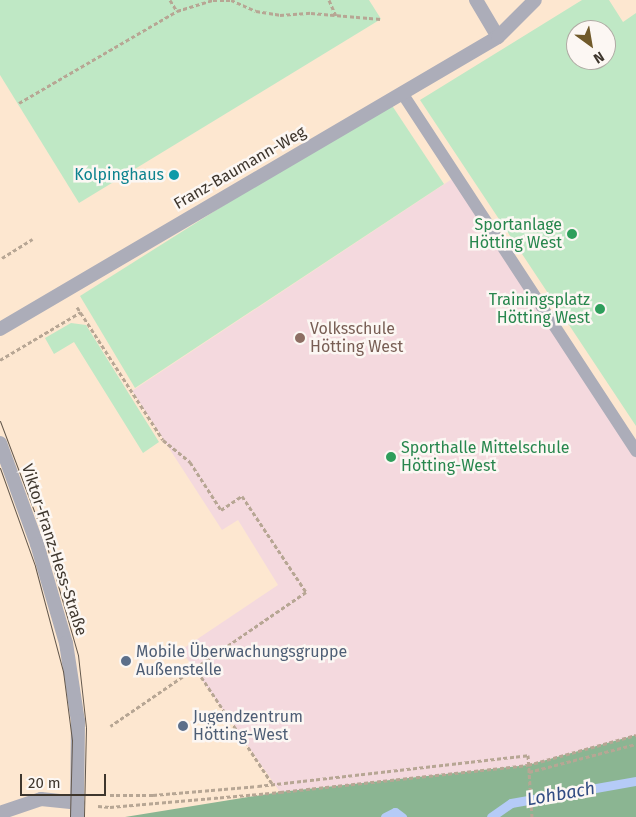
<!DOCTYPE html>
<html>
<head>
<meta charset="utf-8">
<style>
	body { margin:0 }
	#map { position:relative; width:636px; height:817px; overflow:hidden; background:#fde7d0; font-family:"Fira Sans",sans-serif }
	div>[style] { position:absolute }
	.education>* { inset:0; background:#f4d9de }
	.green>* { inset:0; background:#bfe8c5 }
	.forest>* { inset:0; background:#8bb592 }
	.stream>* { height:9px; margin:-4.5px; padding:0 4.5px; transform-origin:4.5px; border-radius:4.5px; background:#b5cbf7 }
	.path>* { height:3px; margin-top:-1.5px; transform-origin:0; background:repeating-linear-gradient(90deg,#b7a694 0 4px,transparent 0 6.5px) }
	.service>* { height:12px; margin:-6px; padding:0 6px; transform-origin:6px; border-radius:6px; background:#acadb9 }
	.minor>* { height:14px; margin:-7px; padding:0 7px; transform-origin:7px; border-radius:7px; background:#acadb9 }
	.tertiary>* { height:14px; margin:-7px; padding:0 7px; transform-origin:7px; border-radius:7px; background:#acadb9 }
	.tram>* { height:1px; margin:-0.5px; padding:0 0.5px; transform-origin:0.5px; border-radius:0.5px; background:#63584d }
	.dots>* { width:14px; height:14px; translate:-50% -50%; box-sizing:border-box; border:2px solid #fcf7f3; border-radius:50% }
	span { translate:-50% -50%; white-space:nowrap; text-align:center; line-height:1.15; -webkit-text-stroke:5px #fcf7f3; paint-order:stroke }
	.street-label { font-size:16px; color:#3e362d }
	.culture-label { font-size:16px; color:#0d838f }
	.right { translate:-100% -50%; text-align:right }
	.leisure-label { font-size:16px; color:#27864d }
	.left { translate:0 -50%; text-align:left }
	.education-label { font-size:16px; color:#785e54 }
	.service-label { font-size:16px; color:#4e5e75 }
	.water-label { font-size:18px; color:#324c83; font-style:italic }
	.north { position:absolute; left:566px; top:20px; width:50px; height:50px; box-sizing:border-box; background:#fcf7f3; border:1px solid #b0aaa4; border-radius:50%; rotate:148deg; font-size:14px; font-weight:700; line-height:20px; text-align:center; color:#3e362d }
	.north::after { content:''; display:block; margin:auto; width:18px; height:22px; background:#715a2a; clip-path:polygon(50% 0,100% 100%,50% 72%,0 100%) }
	.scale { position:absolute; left:20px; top:774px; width:86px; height:22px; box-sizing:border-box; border:2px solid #3e362d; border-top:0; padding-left:6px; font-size:15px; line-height:18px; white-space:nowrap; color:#3e362d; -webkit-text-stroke:4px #fcf7f3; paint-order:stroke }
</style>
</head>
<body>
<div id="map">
	<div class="education">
		<i style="clip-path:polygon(455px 177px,636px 451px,636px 735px,528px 765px,280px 792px,181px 650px,278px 585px,238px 520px,222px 530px,132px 391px)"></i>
	</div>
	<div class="green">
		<i style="clip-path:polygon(0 0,369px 0,381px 19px,79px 203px,0 75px)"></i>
		<i style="clip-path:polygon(evenodd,582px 0,609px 0,623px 22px,636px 13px,636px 426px,420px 100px,582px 0,576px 30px,606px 30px,606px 60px,576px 60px,576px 30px)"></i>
		<i style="clip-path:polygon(389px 101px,444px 184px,135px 388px,80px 296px)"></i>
		<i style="clip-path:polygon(71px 323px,86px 325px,159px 442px,143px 453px,74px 342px,54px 354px,45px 338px)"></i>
	</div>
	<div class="forest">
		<i style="clip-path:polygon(636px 735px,636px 817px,125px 817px,280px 792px,528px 765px)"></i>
	</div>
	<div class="stream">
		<i style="left:385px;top:817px;width:11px;rotate:-27deg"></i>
		<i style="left:395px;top:812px;width:9px;rotate:36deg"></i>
		<i style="left:491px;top:817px;width:24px;rotate:-35deg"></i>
		<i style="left:511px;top:803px;width:127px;rotate:-10deg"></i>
	</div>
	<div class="path">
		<i style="left:170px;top:0;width:13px;rotate:58deg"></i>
		<i style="left:329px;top:0;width:17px;rotate:66deg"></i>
		<i style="left:19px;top:103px;width:183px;rotate:-30.2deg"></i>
		<i style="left:177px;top:11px;width:38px;rotate:-17deg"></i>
		<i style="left:213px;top:0;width:18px"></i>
		<i style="left:231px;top:0;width:27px;rotate:24deg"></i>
		<i style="left:256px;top:11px;width:24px;rotate:9deg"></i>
		<i style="left:280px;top:15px;width:31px;rotate:-4deg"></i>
		<i style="left:311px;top:13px;width:70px;rotate:4.9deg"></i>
		<i style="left:2px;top:258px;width:36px;rotate:-32deg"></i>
		<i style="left:77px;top:307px;width:158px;rotate:57.1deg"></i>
		<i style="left:163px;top:440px;width:35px;rotate:39deg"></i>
		<i style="left:190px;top:462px;width:57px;rotate:57.1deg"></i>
		<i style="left:221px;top:510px;width:25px;rotate:-34deg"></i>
		<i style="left:242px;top:496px;width:115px;rotate:56.3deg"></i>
		<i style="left:306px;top:592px;width:237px;rotate:145.6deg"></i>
		<i style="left:0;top:360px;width:94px;rotate:-30.7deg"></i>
		<i style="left:194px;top:666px;width:143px;rotate:56.4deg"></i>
		<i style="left:529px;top:772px;width:111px;rotate:-14.7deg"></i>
		<i style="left:110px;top:795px;width:43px"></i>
		<i style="left:153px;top:795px;width:105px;rotate:-4.9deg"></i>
		<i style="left:258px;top:786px;width:272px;rotate:-6.5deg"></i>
		<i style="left:528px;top:755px;width:62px;rotate:86.3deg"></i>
		<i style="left:98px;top:806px;width:12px;rotate:5deg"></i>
		<i style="left:110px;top:807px;width:171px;rotate:-5deg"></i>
		<i style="left:280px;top:792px;width:249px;rotate:-6.2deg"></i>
		<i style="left:528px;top:765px;width:112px;rotate:-15.5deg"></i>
	</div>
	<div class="service">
		<i style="left:402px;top:93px;width:428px;rotate:56.8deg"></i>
	</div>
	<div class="minor">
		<i style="left:476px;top:0;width:43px;rotate:59.3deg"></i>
		<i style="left:0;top:329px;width:577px;rotate:-30.39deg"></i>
		<i style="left:498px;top:37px;width:52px;rotate:-45deg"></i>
		<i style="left:0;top:813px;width:43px;rotate:-18.9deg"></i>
		<i style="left:41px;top:799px;width:37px;rotate:6deg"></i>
	</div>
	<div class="tertiary">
		<i style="left:0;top:443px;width:108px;rotate:69.9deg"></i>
		<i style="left:37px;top:544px;width:103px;rotate:73.7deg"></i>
		<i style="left:66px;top:643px;width:79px;rotate:81.3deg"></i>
		<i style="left:78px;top:721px;width:96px;rotate:90.6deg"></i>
	</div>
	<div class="tram">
		<i style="left:0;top:421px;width:127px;rotate:69.3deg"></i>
		<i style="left:45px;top:540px;width:120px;rotate:74deg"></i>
		<i style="left:78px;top:655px;width:72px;rotate:83.7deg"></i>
		<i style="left:86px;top:727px;width:90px;rotate:91.3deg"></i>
		<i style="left:0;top:468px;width:104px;rotate:70.3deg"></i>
		<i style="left:35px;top:566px;width:109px;rotate:75.1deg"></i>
		<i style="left:63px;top:671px;width:70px;rotate:82.6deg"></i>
		<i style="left:72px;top:740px;width:77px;rotate:91.5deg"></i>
	</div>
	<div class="dots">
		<i style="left:174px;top:175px;background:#0f9aa8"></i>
		<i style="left:572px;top:234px;background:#2e9e5b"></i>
		<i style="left:600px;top:309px;background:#2e9e5b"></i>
		<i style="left:300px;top:338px;background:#8d6e63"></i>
		<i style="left:391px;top:457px;background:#2e9e5b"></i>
		<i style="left:126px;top:661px;background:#5c6f8a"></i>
		<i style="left:183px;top:726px;background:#5c6f8a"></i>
	</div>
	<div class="street-label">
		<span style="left:240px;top:168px;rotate:-30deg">Franz-Baumann-Weg</span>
		<span style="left:54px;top:550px;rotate:72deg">Viktor-Franz-Hess-Straße</span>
	</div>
	<div class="culture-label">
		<span class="right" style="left:164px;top:175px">Kolpinghaus</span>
	</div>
	<div class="leisure-label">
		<span class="right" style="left:562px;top:234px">Sportanlage<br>Hötting West</span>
		<span class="right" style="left:590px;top:309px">Trainingsplatz<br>Hötting West</span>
		<span class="left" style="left:401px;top:457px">Sporthalle Mittelschule<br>Hötting-West</span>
	</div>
	<div class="education-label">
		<span class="left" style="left:310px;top:338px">Volksschule<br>Hötting West</span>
	</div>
	<div class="service-label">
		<span class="left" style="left:136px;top:661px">Mobile Überwachungsgruppe<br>Außenstelle</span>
		<span class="left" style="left:193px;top:726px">Jugendzentrum<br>Hötting-West</span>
	</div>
	<div class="water-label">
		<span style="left:561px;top:794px;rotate:-10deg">Lohbach</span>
	</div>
	<div class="north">N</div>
	<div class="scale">20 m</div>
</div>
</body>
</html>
